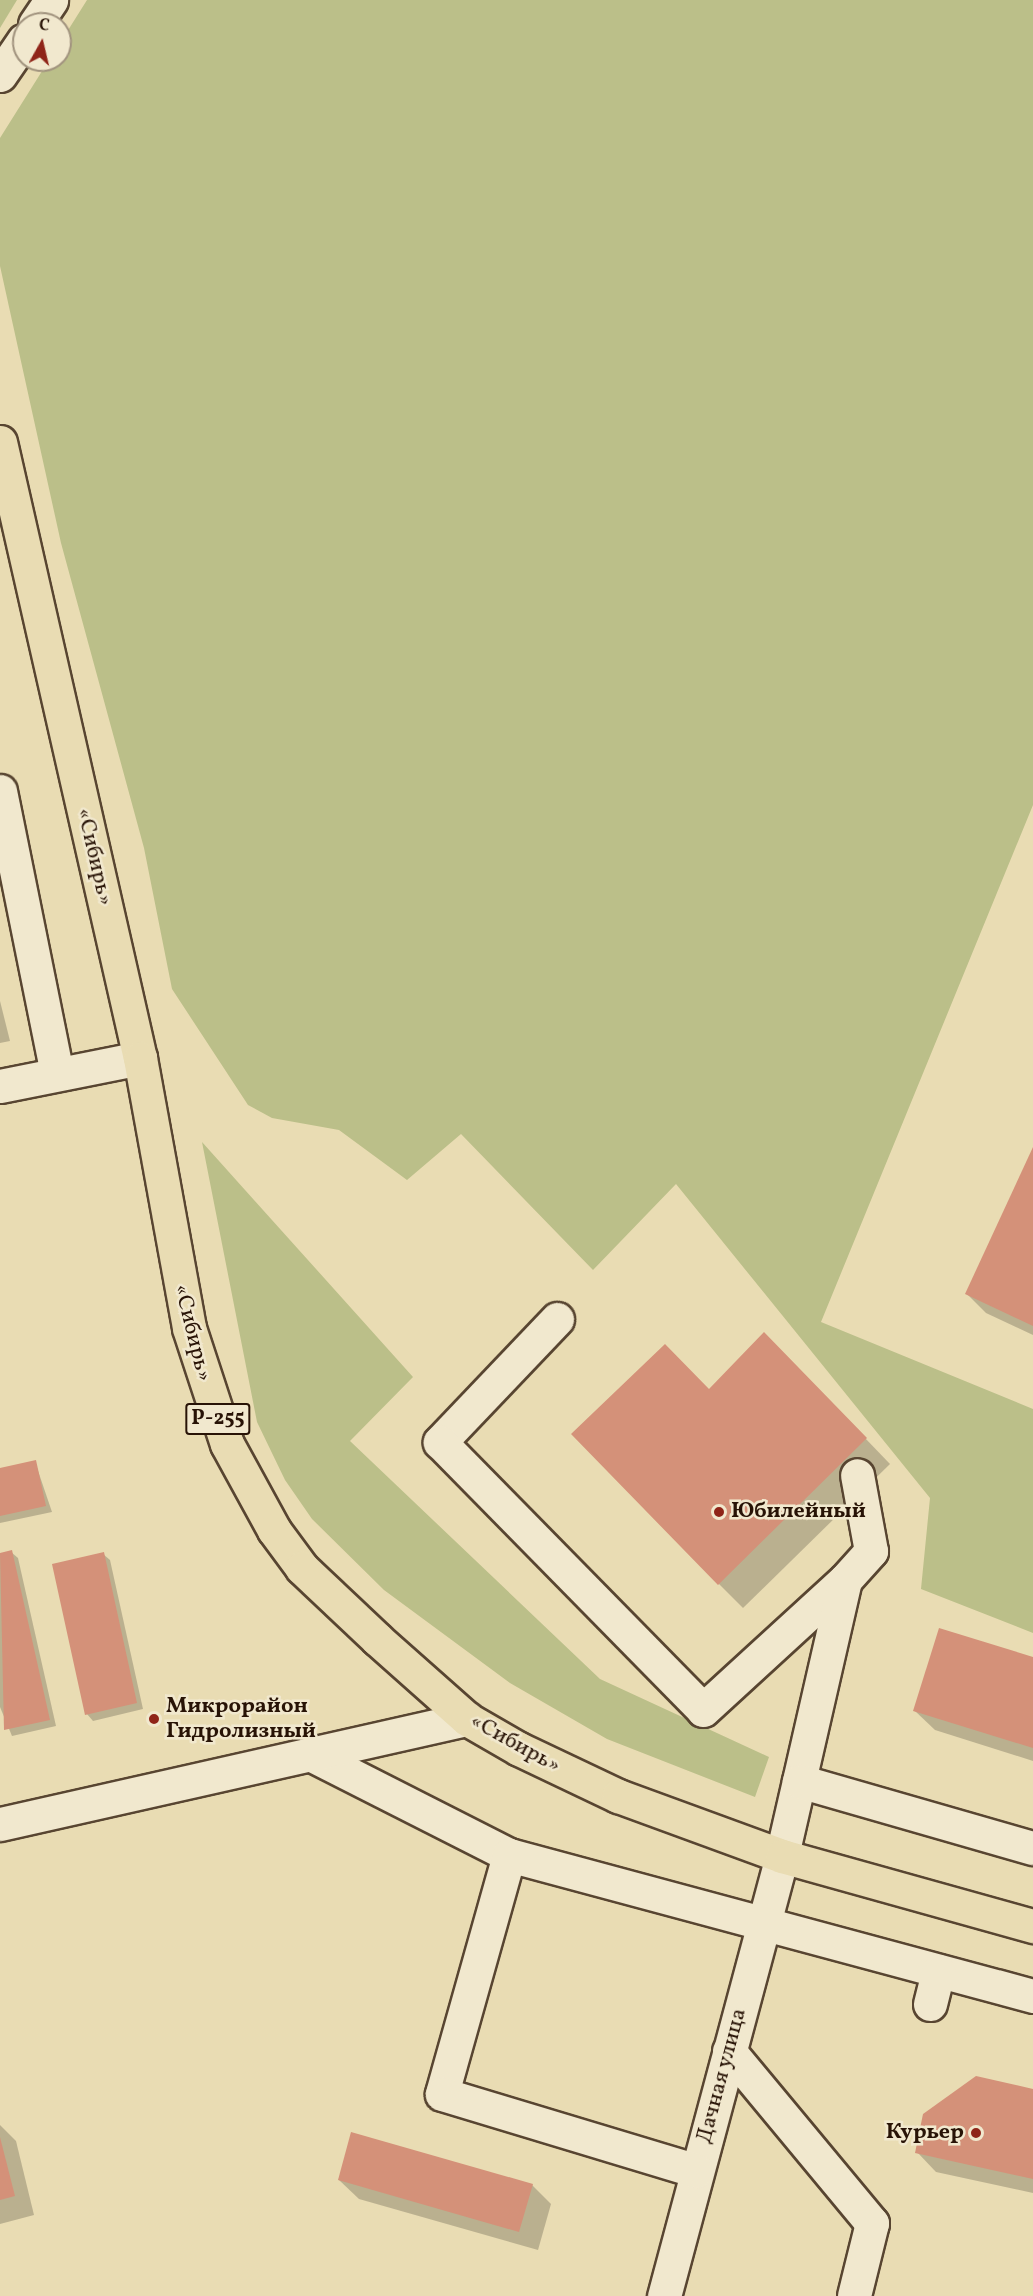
<!DOCTYPE html>
<html>
<head>
<meta charset="utf-8">
<style>
	body { margin:0 }
	#map { position:relative; width:1033px; height:2296px; overflow:hidden; background:#e9dcb3; font-family:Vollkorn,serif }
	div>[style] { position:absolute }
	.green>* { inset:0; background:#bbbf89 }
	.shadow>* { inset:0; background:#0003 }
	.building>* { inset:0; background:#d49179 }
	.roads { filter:drop-shadow(2px 0 #584531) drop-shadow(-2px 0 #584531) drop-shadow(0 2px #584531) drop-shadow(0 -2px #584531) }
	.minor>* { height:33px; margin:-16.5px; padding:0 16.5px; transform-origin:16.5px; border-radius:16.5px; background:#f1e8ce }
	.highway>* { height:33px; margin:-16.5px; padding:0 16.5px; transform-origin:16.5px; border-radius:16.5px; background:#e9dcb3 }
	.dots>* { width:16px; height:16px; translate:-50% -50%; box-sizing:border-box; border:3px solid #f1e8ce; border-radius:50% }
	span { translate:-50% -50%; white-space:nowrap; text-align:center; line-height:1.15; -webkit-text-stroke:5px #f1e8ce; paint-order:stroke }
	.shield-label span { padding:2px 4px; background:#f1e8ce; border:2px solid; border-radius:4px; -webkit-text-stroke-width:0 }
	.shield-label { font-size:21px; color:#281306; font-weight:700 }
	.street-label { font-size:22px; color:#281306 }
	.poi-label { font-size:22px; color:#281306; font-weight:700 }
	.left { translate:0 -50%; text-align:left }
	.right { translate:-100% -50%; text-align:right }
	.north { position:absolute; left:12px; top:12px; width:60px; height:60px; box-sizing:border-box; background:#f1e8ce; border:2px solid #a1937e; border-radius:50%; rotate:8deg; font-size:16px; font-weight:700; line-height:24px; text-align:center; color:#281306 }
	.north::after { content:''; display:block; margin:auto; width:21px; height:27px; background:#8f2418; clip-path:polygon(50% 0,100% 100%,50% 72%,0 100%) }
</style>
</head>
<body>
<div id="map">
	<div class="green">
		<i style="clip-path:polygon(0 0,17px 0,0 28px)"></i>
		<i style="clip-path:polygon(87px 0,1033px 0,1033px 805px,821px 1322px,1033px 1409px,1033px 1633px,921px 1589px,930px 1498px,676px 1184px,593px 1270px,461px 1134px,407px 1180px,339px 1130px,272px 1118px,248px 1105px,172px 989px,144px 848px,61px 543px,0 266px,0 138px,49px 60px,60px 60px,60px 43px)"></i>
		<i style="clip-path:polygon(202px 1142px,413px 1377px,350px 1441px,600px 1679px,769px 1757px,755px 1797px,607px 1739px,510px 1683px,384px 1590px,312px 1519px,285px 1480px,257px 1422px)"></i>
	</div>
	<div class="shadow">
		<i style="clip-path:polygon(0 1001px,10px 1041px,0 1043px)"></i>
		<i style="clip-path:polygon(1033px 1151px,1033px 1335px,986px 1313px,967px 1294px)"></i>
		<i style="clip-path:polygon(788px 1358px,890px 1464px,743px 1608px,719px 1584px,709px 1391px)"></i>
		<i style="clip-path:polygon(35px 1462px,52px 1512px,0 1523px,0 1469px)"></i>
		<i style="clip-path:polygon(11px 1552px,18px 1558px,56px 1726px,12px 1736px,0 1707px,0 1554px)"></i>
		<i style="clip-path:polygon(103px 1554px,110px 1560px,143px 1709px,93px 1721px,87px 1714px)"></i>
		<i style="clip-path:polygon(1033px 1659px,1033px 1761px,935px 1730px,915px 1711px)"></i>
		<i style="clip-path:polygon(1033px 2090px,1033px 2193px,936px 2172px,917px 2152px)"></i>
		<i style="clip-path:polygon(0 2125px,16px 2141px,34px 2215px,0 2224px)"></i>
		<i style="clip-path:polygon(339px 2180px,532px 2185px,551px 2204px,538px 2250px,359px 2199px)"></i>
	</div>
	<div class="building">
		<i style="clip-path:polygon(1033px 1147px,1033px 1326px,965px 1294px)"></i>
		<i style="clip-path:polygon(764px 1332px,867px 1438px,718px 1585px,571px 1434px,665px 1344px,709px 1389px)"></i>
		<i style="clip-path:polygon(36px 1460px,46px 1506px,0 1516px,0 1468px)"></i>
		<i style="clip-path:polygon(12px 1550px,50px 1720px,4px 1730px,0 1553px)"></i>
		<i style="clip-path:polygon(104px 1552px,137px 1703px,85px 1715px,52px 1564px)"></i>
		<i style="clip-path:polygon(939px 1628px,1033px 1657px,1033px 1748px,913px 1711px)"></i>
		<i style="clip-path:polygon(976px 2076px,1033px 2089px,1033px 2179px,915px 2153px,923px 2114px)"></i>
		<i style="clip-path:polygon(351px 2132px,533px 2184px,519px 2232px,338px 2180px)"></i>
		<i style="clip-path:polygon(0 2137px,15px 2196px,0 2200px)"></i>
	</div>
	<div class="roads">
		<div class="minor">
			<i style="left:35px;top:24px;width:29px;rotate:-56deg"></i>
			<i style="left:0;top:75px;width:42px;rotate:-55.6deg"></i>
			<i style="left:0;top:791px;width:288px;rotate:78.6deg"></i>
			<i style="left:0;top:1086px;width:143px;rotate:-11.3deg"></i>
			<i style="left:557px;top:1319px;width:170px;rotate:133.6deg"></i>
			<i style="left:440px;top:1442px;width:375px;rotate:45.5deg"></i>
			<i style="left:703px;top:1710px;width:193px;rotate:-42.5deg"></i>
			<i style="left:845px;top:1580px;width:283px;rotate:102.9deg"></i>
			<i style="left:782px;top:1856px;width:456px;rotate:105deg"></i>
			<i style="left:845px;top:1580px;width:39px;rotate:-48deg"></i>
			<i style="left:871px;top:1551px;width:77px;rotate:-100.4deg"></i>
			<i style="left:310px;top:1754px;width:223px;rotate:26.9deg"></i>
			<i style="left:509px;top:1855px;width:248px;rotate:105.7deg"></i>
			<i style="left:442px;top:2094px;width:266px;rotate:16.8deg"></i>
			<i style="left:799px;top:1781px;width:243px;rotate:16deg"></i>
			<i style="left:0;top:1824px;width:479px;rotate:-12.7deg"></i>
			<i style="left:509px;top:1855px;width:543px;rotate:15.06deg"></i>
			<i style="left:930px;top:2004px;width:34px;rotate:-76deg"></i>
			<i style="left:729px;top:2051px;width:224px;rotate:50.3deg"></i>
			<i style="left:872px;top:2223px;width:75px;rotate:103.9deg"></i>
		</div>
		<div class="highway">
			<i style="left:0;top:442px;width:632px;rotate:77.2deg"></i>
			<i style="left:140px;top:1058px;width:274px;rotate:79.7deg"></i>
			<i style="left:189px;top:1328px;width:122px;rotate:71.9deg"></i>
			<i style="left:227px;top:1444px;width:98px;rotate:61.3deg"></i>
			<i style="left:274px;top:1530px;width:47px;rotate:53.6deg"></i>
			<i style="left:302px;top:1568px;width:103px;rotate:43.4deg"></i>
			<i style="left:377px;top:1639px;width:120px;rotate:41.6deg"></i>
			<i style="left:467px;top:1719px;width:60px;rotate:30deg"></i>
			<i style="left:519px;top:1749px;width:110px;rotate:25.4deg"></i>
			<i style="left:618px;top:1796px;width:175px;rotate:20.1deg"></i>
			<i style="left:782px;top:1856px;width:261px;rotate:15.6deg"></i>
		</div>
	</div>
	<div class="dots">
		<i style="left:719px;top:1512px;background:#8f2418"></i>
		<i style="left:154px;top:1719px;background:#8f2418"></i>
		<i style="left:976px;top:2133px;background:#8f2418"></i>
	</div>
	<div class="shield-label">
		<span style="left:218px;top:1419px">Р-255</span>
	</div>
	<div class="street-label">
		<span style="left:94px;top:857px;rotate:77deg">«Сибирь»</span>
		<span style="left:192px;top:1333px;rotate:76deg">«Сибирь»</span>
		<span style="left:515px;top:1744px;rotate:29deg">«Сибирь»</span>
		<span style="left:722px;top:2076px;rotate:-75deg">Дачная улица</span>
	</div>
	<div class="poi-label">
		<span class="left" style="left:731px;top:1512px">Юбилейный</span>
		<span class="left" style="left:166px;top:1719px">Микрорайон<br>Гидролизный</span>
		<span class="right" style="left:964px;top:2133px">Курьер</span>
	</div>
	<div class="north">С</div>
</div>
</body>
</html>
